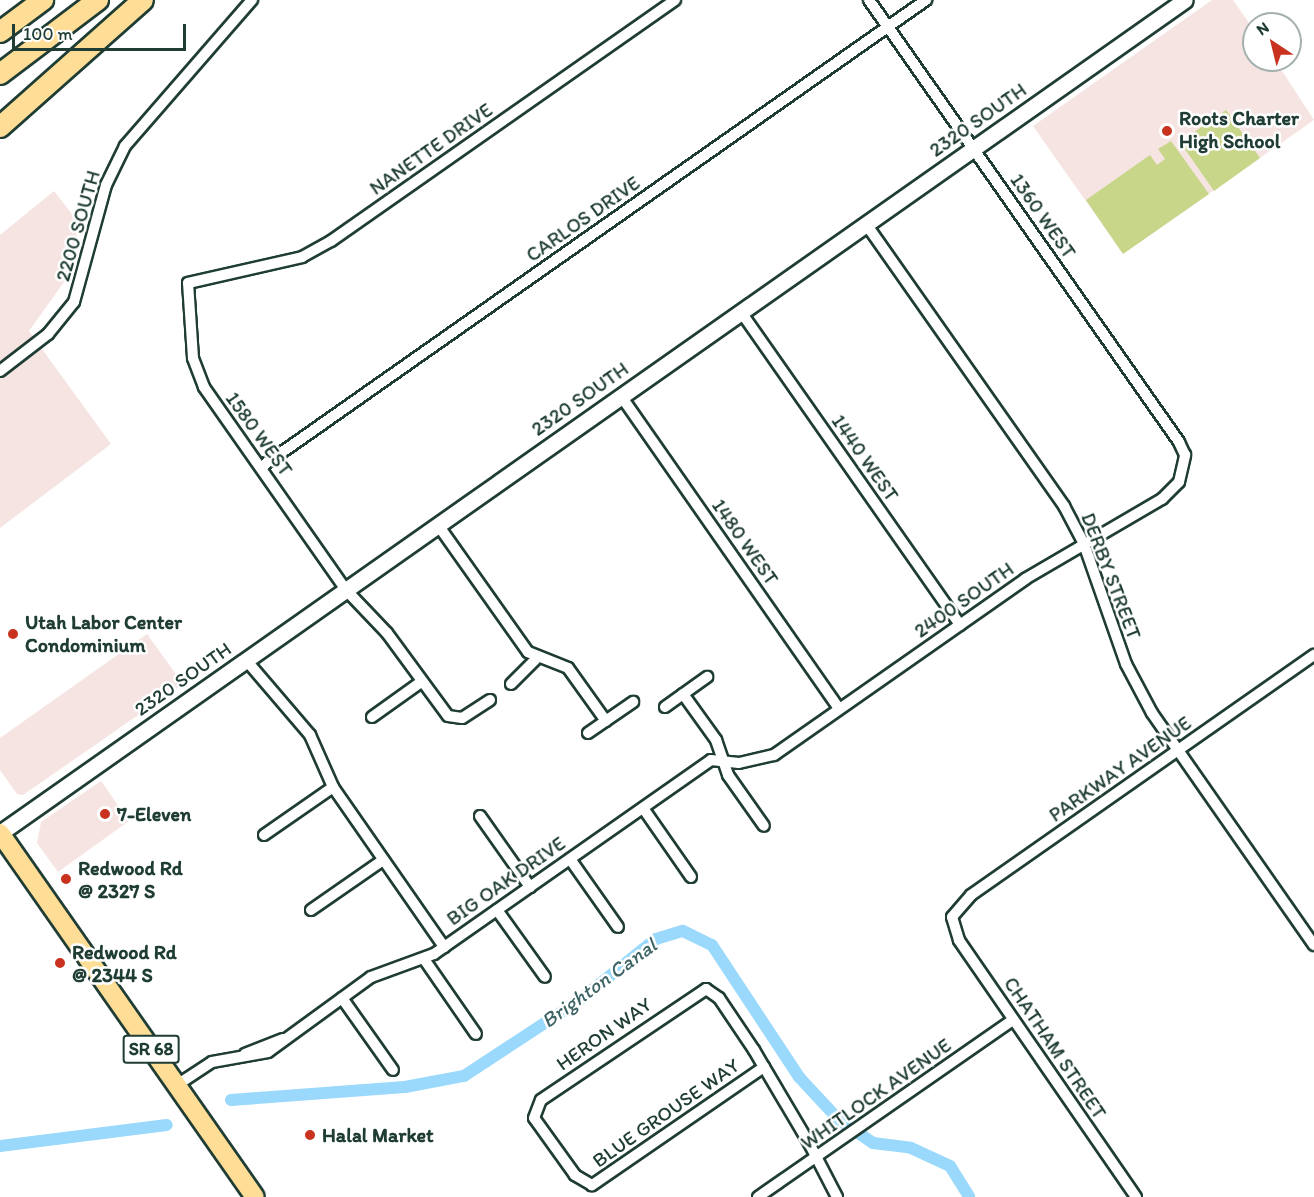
<!DOCTYPE html>
<html>
<head>
<meta charset="utf-8">
<style>
	body { margin:0 }
	#map { position:relative; width:1314px; height:1197px; overflow:hidden; background:#fff; font-family:Itim,sans-serif }
	div>[style] { position:absolute }
	.built>* { inset:0; background:#f5e4e1 }
	.green>* { inset:0; background:#c8d68a }
	.canal>* { height:12px; margin:-6px; padding:0 6px; transform-origin:6px; border-radius:6px; background:#9ad9fc }
	.roads { filter:drop-shadow(2px 0 #1f3d34) drop-shadow(-2px 0 #1f3d34) drop-shadow(0 2px #1f3d34) drop-shadow(0 -2px #1f3d34) }
	.street>* { height:10px; margin:-5px; padding:0 5px; transform-origin:5px; border-radius:5px; background:#fff }
	.secondary>* { height:15px; margin:-7.5px; padding:0 7.5px; transform-origin:7.5px; border-radius:7.5px; background:#fff }
	.primary>* { height:18px; margin:-9px; padding:0 9px; transform-origin:9px; border-radius:9px; background:#fedd96 }
	.highway>* { height:20px; margin:-10px; padding:0 10px; transform-origin:10px; border-radius:10px; background:#fedd96 }
	.dots>* { width:16px; height:16px; translate:-50% -50%; box-sizing:border-box; border:3px solid #fff; border-radius:50% }
	span { translate:-50% -50%; white-space:nowrap; text-align:center; line-height:1.15; -webkit-text-stroke:5px #fff; paint-order:stroke }
	.shield-label span { padding:2px 4px; background:#fff; border:2px solid; border-radius:4px; -webkit-text-stroke-width:0 }
	.shield-label { font-size:18px; color:#1f3d34; font-weight:700 }
	.poi-label { font-size:20px; color:#1f3d34; font-weight:700 }
	.left { translate:0 -50%; text-align:left }
	.street-label { font-size:20px; color:#1f3d34 }
	.water-label { font-size:21px; color:#3e6466; font-style:italic }
	.north { position:absolute; left:1242px; top:12px; width:60px; height:60px; box-sizing:border-box; background:#fff; border:2px solid #a5b1ae; border-radius:50%; rotate:325deg; font-size:16px; font-weight:700; line-height:24px; text-align:center; color:#1f3d34 }
	.north::after { content:''; display:block; margin:auto; width:21px; height:27px; background:#c8321e; clip-path:polygon(50% 0,100% 100%,50% 72%,0 100%) }
	.scale { position:absolute; left:12px; top:24px; width:174px; height:27px; box-sizing:border-box; border:3px solid #1f3d34; border-top:0; padding-left:8px; font-size:18px; line-height:21px; white-space:nowrap; color:#1f3d34; -webkit-text-stroke:4px #fff; paint-order:stroke }
</style>
</head>
<body>
<div id="map">
	<div class="built">
		<i style="clip-path:polygon(1212px 0,1233px 0,1254px 30px,1254px 60px,1275px 60px,1314px 120px,1123px 254px,1033px 126px)"></i>
		<i style="clip-path:polygon(54px 191px,79px 223px,69px 275px,29px 331px,111px 444px,0 528px,0 235px)"></i>
		<i style="clip-path:polygon(147px 634px,183px 684px,23px 795px,17px 794px,0 770px,0 738px)"></i>
		<i style="clip-path:polygon(101px 781px,129px 821px,58px 872px,37px 843px,41px 822px)"></i>
	</div>
	<div class="green">
		<i style="clip-path:polygon(1226px 110px,1260px 158px,1214px 191px,1180px 142px)"></i>
		<i style="clip-path:polygon(1171px 141px,1209px 194px,1123px 254px,1086px 200px,1150px 155px,1157px 165px,1165px 159px,1158px 149px)"></i>
	</div>
	<div class="canal">
		<i style="left:231px;top:1100px;width:174px;rotate:-4.3deg"></i>
		<i style="left:405px;top:1087px;width:60px;rotate:-10.6deg"></i>
		<i style="left:464px;top:1076px;width:140px;rotate:-33.3deg"></i>
		<i style="left:581px;top:999px;width:96px;rotate:-38.7deg"></i>
		<i style="left:656px;top:939px;width:28px;rotate:-17deg"></i>
		<i style="left:683px;top:931px;width:32px;rotate:26deg"></i>
		<i style="left:712px;top:945px;width:158px;rotate:56.6deg"></i>
		<i style="left:799px;top:1077px;width:57px;rotate:47.1deg"></i>
		<i style="left:838px;top:1119px;width:42px;rotate:34.4deg"></i>
		<i style="left:873px;top:1143px;width:38px;rotate:7deg"></i>
		<i style="left:911px;top:1148px;width:43px;rotate:24.8deg"></i>
		<i style="left:950px;top:1166px;width:36px;rotate:58deg"></i>
		<i style="left:0;top:1146px;width:168px;rotate:-7.2deg"></i>
	</div>
	<div class="roads">
		<div class="street">
			<i style="left:866px;top:224px;width:345px;rotate:54.9deg"></i>
			<i style="left:1064px;top:506px;width:43px;rotate:62.2deg"></i>
			<i style="left:1084px;top:544px;width:127px;rotate:70.7deg"></i>
			<i style="left:1126px;top:664px;width:55px;rotate:62deg"></i>
			<i style="left:1152px;top:713px;width:283px;rotate:55.1deg"></i>
			<i style="left:741px;top:312px;width:382px;rotate:55deg"></i>
			<i style="left:0;top:371px;width:61px;rotate:-37.6deg"></i>
			<i style="left:48px;top:334px;width:41px;rotate:-50.9deg"></i>
			<i style="left:74px;top:302px;width:121px;rotate:-74.7deg"></i>
			<i style="left:106px;top:185px;width:43px;rotate:-64deg"></i>
			<i style="left:125px;top:146px;width:194px;rotate:-49deg"></i>
			<i style="left:621px;top:396px;width:381px;rotate:55.1deg"></i>
			<i style="left:261px;top:467px;width:813px;rotate:-35.08deg"></i>
			<i style="left:438px;top:525px;width:156px;rotate:54.7deg"></i>
			<i style="left:528px;top:652px;width:43px;rotate:21.8deg"></i>
			<i style="left:568px;top:668px;width:65px;rotate:54.4deg"></i>
			<i style="left:246px;top:660px;width:99px;rotate:49.5deg"></i>
			<i style="left:310px;top:735px;width:57px;rotate:66.1deg"></i>
			<i style="left:333px;top:787px;width:195px;rotate:55.2deg"></i>
			<i style="left:511px;top:684px;width:35px;rotate:-45deg"></i>
			<i style="left:683px;top:694px;width:57px;rotate:54.3deg"></i>
			<i style="left:716px;top:740px;width:37px;rotate:71deg"></i>
			<i style="left:728px;top:775px;width:62px;rotate:54.8deg"></i>
			<i style="left:490px;top:700px;width:33px;rotate:147deg"></i>
			<i style="left:462px;top:718px;width:14px;rotate:-172deg"></i>
			<i style="left:448px;top:716px;width:103px;rotate:-126.3deg"></i>
			<i style="left:387px;top:633px;width:59px;rotate:-133.6deg"></i>
			<i style="left:346px;top:590px;width:248px;rotate:-125deg"></i>
			<i style="left:204px;top:387px;width:31px;rotate:-111deg"></i>
			<i style="left:193px;top:358px;width:75px;rotate:-93.8deg"></i>
			<i style="left:188px;top:283px;width:117px;rotate:-12.8deg"></i>
			<i style="left:302px;top:257px;width:33px;rotate:-29deg"></i>
			<i style="left:331px;top:241px;width:420px;rotate:-35deg"></i>
			<i style="left:665px;top:707px;width:52px;rotate:-35.5deg"></i>
			<i style="left:372px;top:717px;width:60px;rotate:-35.5deg"></i>
			<i style="left:588px;top:733px;width:55px;rotate:-34.6deg"></i>
			<i style="left:643px;top:808px;width:84px;rotate:55.2deg"></i>
			<i style="left:480px;top:816px;width:87px;rotate:54.8deg"></i>
			<i style="left:264px;top:835px;width:84px;rotate:-34.8deg"></i>
			<i style="left:570px;top:859px;width:83px;rotate:54.8deg"></i>
			<i style="left:311px;top:910px;width:88px;rotate:-34.8deg"></i>
			<i style="left:497px;top:910px;width:82px;rotate:54.4deg"></i>
			<i style="left:424px;top:959px;width:91px;rotate:55.3deg"></i>
			<i style="left:342px;top:998px;width:88px;rotate:54.7deg"></i>
			<i style="left:245px;top:1054px;width:41px;rotate:-21.5deg"></i>
			<i style="left:764px;top:1067px;width:209px;rotate:145.5deg"></i>
			<i style="left:592px;top:1185px;width:20px;rotate:-150deg"></i>
			<i style="left:575px;top:1175px;width:70px;rotate:-125.7deg"></i>
			<i style="left:534px;top:1118px;width:19px;rotate:-69deg"></i>
			<i style="left:541px;top:1100px;width:199px;rotate:-33.9deg"></i>
			<i style="left:706px;top:989px;width:16px;rotate:35deg"></i>
			<i style="left:719px;top:998px;width:63px;rotate:56.1deg"></i>
			<i style="left:754px;top:1050px;width:20px;rotate:60deg"></i>
			<i style="left:764px;top:1067px;width:88px;rotate:59.4deg"></i>
			<i style="left:809px;top:1143px;width:61px;rotate:62.6deg"></i>
			<i style="left:177px;top:1085px;width:42px;rotate:-33.3deg"></i>
			<i style="left:212px;top:1062px;width:57px;rotate:-10.1deg"></i>
			<i style="left:268px;top:1052px;width:127px;rotate:-36.1deg"></i>
			<i style="left:371px;top:977px;width:67px;rotate:-20.1deg"></i>
			<i style="left:434px;top:954px;width:338px;rotate:-35deg"></i>
			<i style="left:711px;top:760px;width:28px;rotate:6deg"></i>
			<i style="left:739px;top:763px;width:36px;rotate:-13deg"></i>
			<i style="left:774px;top:755px;width:307px;rotate:-35deg"></i>
			<i style="left:1025px;top:579px;width:159px;rotate:-30.3deg"></i>
			<i style="left:1162px;top:499px;width:24px;rotate:-45deg"></i>
			<i style="left:1179px;top:482px;width:28px;rotate:-77deg"></i>
			<i style="left:1185px;top:455px;width:14px;rotate:-115deg"></i>
			<i style="left:1179px;top:442px;width:540px;rotate:-125.04deg"></i>
			<i style="left:758px;top:1197px;width:310px;rotate:-34.8deg"></i>
			<i style="left:1136px;top:1197px;width:312px;rotate:-124.6deg"></i>
			<i style="left:959px;top:940px;width:24px;rotate:-107deg"></i>
			<i style="left:952px;top:917px;width:29px;rotate:-49deg"></i>
			<i style="left:971px;top:895px;width:419px;rotate:-35deg"></i>
		</div>
		<div class="secondary">
			<i style="left:0;top:833px;width:1448px;rotate:-35.11deg"></i>
		</div>
		<div class="primary">
			<i style="left:0;top:833px;width:444px;rotate:55deg"></i>
		</div>
		<div class="highway">
			<i style="left:0;top:32px;width:54px;rotate:-36.7deg"></i>
			<i style="left:0;top:74px;width:123px;rotate:-37.1deg"></i>
			<i style="left:0;top:127px;width:191px;rotate:-41.6deg"></i>
		</div>
	</div>
	<div class="dots">
		<i style="left:1167px;top:131px;background:#c8321e"></i>
		<i style="left:13px;top:634px;background:#c8321e"></i>
		<i style="left:105px;top:814px;background:#c8321e"></i>
		<i style="left:66px;top:879px;background:#c8321e"></i>
		<i style="left:60px;top:963px;background:#c8321e"></i>
		<i style="left:310px;top:1135px;background:#c8321e"></i>
	</div>
	<div class="shield-label">
		<span style="left:151px;top:1049px">SR 68</span>
	</div>
	<div class="poi-label">
		<span class="left" style="left:1179px;top:130px">Roots Charter<br>High School</span>
		<span class="left" style="left:25px;top:634px">Utah Labor Center<br>Condominium</span>
		<span class="left" style="left:117px;top:814px">7-Eleven</span>
		<span class="left" style="left:78px;top:880px">Redwood Rd<br>@ 2327 S</span>
		<span class="left" style="left:72px;top:964px">Redwood Rd<br>@ 2344 S</span>
		<span class="left" style="left:322px;top:1135px">Halal Market</span>
	</div>
	<div class="street-label">
		<span style="left:978px;top:120px;rotate:-35deg">2320 SOUTH</span>
		<span style="left:431px;top:149px;rotate:-35deg">NANETTE DRIVE</span>
		<span style="left:1043px;top:216px;rotate:55deg">1360 WEST</span>
		<span style="left:583px;top:219px;rotate:-35deg">CARLOS DRIVE</span>
		<span style="left:78px;top:226px;rotate:-74deg">2200 SOUTH</span>
		<span style="left:580px;top:399px;rotate:-35deg">2320 SOUTH</span>
		<span style="left:259px;top:434px;rotate:54deg">1580 WEST</span>
		<span style="left:865px;top:458px;rotate:55deg">1440 WEST</span>
		<span style="left:745px;top:542px;rotate:55deg">1480 WEST</span>
		<span style="left:1111px;top:576px;rotate:69deg">DERBY STREET</span>
		<span style="left:964px;top:600px;rotate:-35deg">2400 SOUTH</span>
		<span style="left:183px;top:679px;rotate:-35deg">2320 SOUTH</span>
		<span style="left:1120px;top:769px;rotate:-35deg">PARKWAY AVENUE</span>
		<span style="left:506px;top:881px;rotate:-35deg">BIG OAK DRIVE</span>
		<span style="left:604px;top:1034px;rotate:-35deg">HERON WAY</span>
		<span style="left:1055px;top:1048px;rotate:56deg">CHATHAM STREET</span>
		<span style="left:876px;top:1094px;rotate:-35deg">WHITLOCK AVENUE</span>
		<span style="left:666px;top:1113px;rotate:-35deg">BLUE GROUSE WAY</span>
	</div>
	<div class="water-label">
		<span style="left:599px;top:983px;rotate:-36deg">Brighton Canal</span>
	</div>
	<div class="north">N</div>
	<div class="scale">100 m</div>
</div>
</body>
</html>
